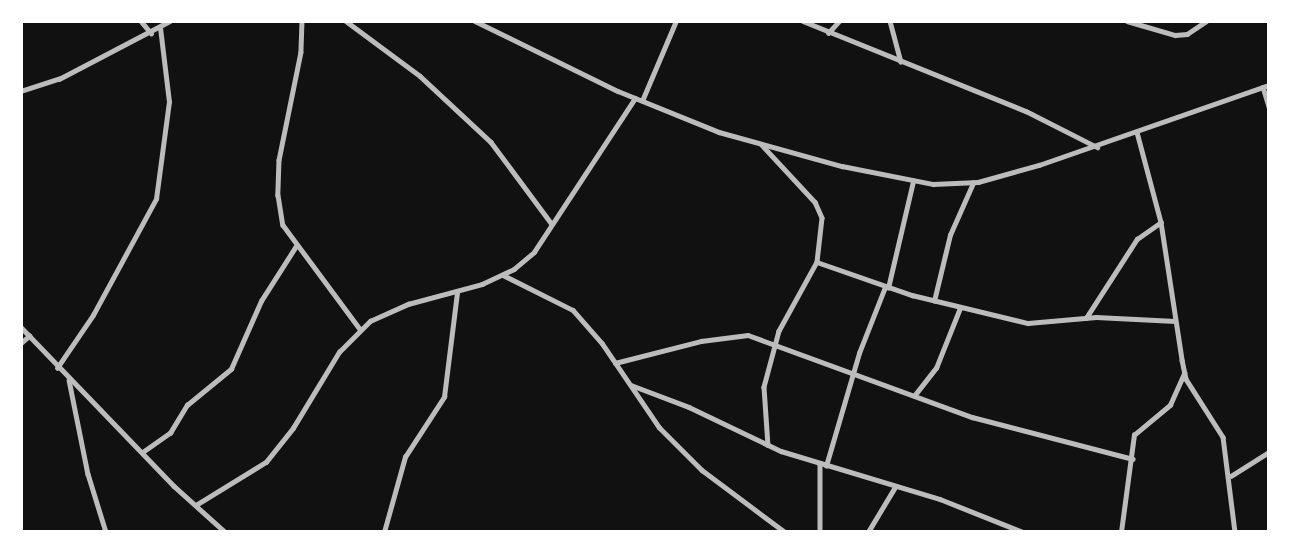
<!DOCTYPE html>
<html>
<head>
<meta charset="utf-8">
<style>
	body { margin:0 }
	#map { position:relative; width:1290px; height:553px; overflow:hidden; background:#111; font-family:"Source Sans 3",sans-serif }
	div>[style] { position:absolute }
	.minor>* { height:4.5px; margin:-2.25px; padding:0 2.25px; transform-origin:2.25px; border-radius:2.25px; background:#bcbcbc }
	span { translate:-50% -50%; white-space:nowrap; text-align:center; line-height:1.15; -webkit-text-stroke:5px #fff; paint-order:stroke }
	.frame { position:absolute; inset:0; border:23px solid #fff; pointer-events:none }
</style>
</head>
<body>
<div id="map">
	<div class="minor">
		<i style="left:141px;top:21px;width:16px;rotate:50deg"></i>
		<i style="left:302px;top:21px;width:31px;rotate:92deg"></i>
		<i style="left:301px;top:52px;width:110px;rotate:101.5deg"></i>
		<i style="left:279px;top:160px;width:35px;rotate:92deg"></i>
		<i style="left:278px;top:195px;width:30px;rotate:81deg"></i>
		<i style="left:283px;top:225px;width:129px;rotate:53.5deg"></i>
		<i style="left:346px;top:21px;width:92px;rotate:36.6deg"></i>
		<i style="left:420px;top:76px;width:97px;rotate:42.9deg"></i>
		<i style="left:491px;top:142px;width:102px;rotate:53.4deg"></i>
		<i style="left:475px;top:21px;width:159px;rotate:26.1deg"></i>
		<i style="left:618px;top:91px;width:109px;rotate:22.1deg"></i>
		<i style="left:719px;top:132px;width:128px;rotate:15.5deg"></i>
		<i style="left:842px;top:166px;width:93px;rotate:11.2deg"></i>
		<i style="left:933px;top:184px;width:45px;rotate:-2.5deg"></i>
		<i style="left:978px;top:182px;width:63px;rotate:-15.6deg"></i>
		<i style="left:1039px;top:165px;width:244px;rotate:-19.2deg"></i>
		<i style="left:803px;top:21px;width:240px;rotate:22deg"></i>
		<i style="left:1026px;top:111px;width:80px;rotate:26.9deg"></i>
		<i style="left:890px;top:21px;width:42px;rotate:75deg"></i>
		<i style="left:1127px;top:21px;width:50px;rotate:16.3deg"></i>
		<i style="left:1175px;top:35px;width:12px;rotate:-5deg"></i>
		<i style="left:1187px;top:34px;width:23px;rotate:-34deg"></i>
		<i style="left:828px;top:33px;width:16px;rotate:-47deg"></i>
		<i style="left:1263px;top:87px;width:21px;rotate:73deg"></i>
		<i style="left:21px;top:91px;width:40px;rotate:-18deg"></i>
		<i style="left:59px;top:79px;width:125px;rotate:-27.6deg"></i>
		<i style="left:642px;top:101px;width:87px;rotate:-67deg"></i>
		<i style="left:1137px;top:132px;width:93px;rotate:75.1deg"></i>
		<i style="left:1161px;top:222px;width:140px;rotate:81.3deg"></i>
		<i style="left:1182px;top:360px;width:19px;rotate:78deg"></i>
		<i style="left:1186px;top:379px;width:69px;rotate:57.5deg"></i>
		<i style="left:1223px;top:437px;width:96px;rotate:82.8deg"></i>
		<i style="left:762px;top:145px;width:78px;rotate:47.1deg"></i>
		<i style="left:815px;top:202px;width:17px;rotate:66deg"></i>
		<i style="left:822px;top:218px;width:44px;rotate:96.5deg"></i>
		<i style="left:817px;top:262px;width:79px;rotate:118.8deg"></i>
		<i style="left:779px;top:331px;width:58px;rotate:105deg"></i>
		<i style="left:764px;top:387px;width:58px;rotate:86.1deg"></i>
		<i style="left:817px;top:262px;width:101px;rotate:19.2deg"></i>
		<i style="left:912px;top:295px;width:119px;rotate:13.6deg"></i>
		<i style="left:1028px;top:323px;width:68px;rotate:-5deg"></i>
		<i style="left:1096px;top:317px;width:79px;rotate:2.9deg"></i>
		<i style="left:503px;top:275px;width:78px;rotate:26.6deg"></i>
		<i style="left:573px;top:310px;width:44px;rotate:48.7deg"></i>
		<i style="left:602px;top:343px;width:102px;rotate:55.8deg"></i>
		<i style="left:659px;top:427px;width:61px;rotate:45deg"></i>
		<i style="left:702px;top:470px;width:104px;rotate:36.8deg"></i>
		<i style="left:888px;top:288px;width:110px;rotate:-76.8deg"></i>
		<i style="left:934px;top:301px;width:68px;rotate:-76.4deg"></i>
		<i style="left:950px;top:235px;width:57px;rotate:-66.1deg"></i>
		<i style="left:1086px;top:318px;width:94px;rotate:-57.2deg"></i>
		<i style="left:1137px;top:239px;width:29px;rotate:-35deg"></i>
		<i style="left:21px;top:327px;width:221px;rotate:46.1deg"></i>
		<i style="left:174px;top:486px;width:69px;rotate:42deg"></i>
		<i style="left:21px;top:343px;width:11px;rotate:-41deg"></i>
		<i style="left:615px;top:363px;width:89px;rotate:-14.3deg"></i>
		<i style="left:701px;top:341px;width:47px;rotate:-7.3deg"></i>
		<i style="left:748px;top:335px;width:239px;rotate:20.1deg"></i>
		<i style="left:972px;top:417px;width:166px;rotate:14.6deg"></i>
		<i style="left:57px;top:368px;width:64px;rotate:-55.8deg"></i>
		<i style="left:93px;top:315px;width:132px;rotate:-61.5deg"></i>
		<i style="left:156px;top:199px;width:98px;rotate:-82.4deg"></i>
		<i style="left:169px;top:102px;width:75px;rotate:-96.9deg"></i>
		<i style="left:69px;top:380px;width:96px;rotate:78.6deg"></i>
		<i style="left:88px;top:474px;width:61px;rotate:72.8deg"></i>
		<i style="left:631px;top:385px;width:62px;rotate:20.8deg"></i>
		<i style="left:689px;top:407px;width:102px;rotate:25.6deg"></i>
		<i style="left:781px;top:451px;width:166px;rotate:16.8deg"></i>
		<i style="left:940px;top:499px;width:89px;rotate:21.7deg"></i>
		<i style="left:914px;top:396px;width:36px;rotate:-52deg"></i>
		<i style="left:936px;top:368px;width:65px;rotate:-68.2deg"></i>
		<i style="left:144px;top:451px;width:32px;rotate:-35deg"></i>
		<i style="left:170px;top:433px;width:33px;rotate:-59deg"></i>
		<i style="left:187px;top:405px;width:57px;rotate:-39.3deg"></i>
		<i style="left:231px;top:369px;width:74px;rotate:-66.2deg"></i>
		<i style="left:261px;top:301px;width:65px;rotate:-57.5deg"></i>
		<i style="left:820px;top:465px;width:67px;rotate:90deg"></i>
		<i style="left:826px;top:466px;width:118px;rotate:-73.7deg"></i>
		<i style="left:859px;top:353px;width:71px;rotate:-68.5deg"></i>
		<i style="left:1231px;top:476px;width:45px;rotate:-32.3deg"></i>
		<i style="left:196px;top:505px;width:82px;rotate:-31.6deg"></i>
		<i style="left:266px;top:462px;width:43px;rotate:-51.5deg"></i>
		<i style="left:293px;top:428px;width:89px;rotate:-58.8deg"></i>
		<i style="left:339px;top:352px;width:44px;rotate:-45deg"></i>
		<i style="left:370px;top:321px;width:42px;rotate:-24.1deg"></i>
		<i style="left:408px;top:304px;width:77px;rotate:-15.1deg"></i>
		<i style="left:482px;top:284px;width:35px;rotate:-25deg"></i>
		<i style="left:514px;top:269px;width:26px;rotate:-40deg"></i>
		<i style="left:534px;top:252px;width:184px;rotate:-56.7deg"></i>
		<i style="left:384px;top:532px;width:78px;rotate:-74.4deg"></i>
		<i style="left:405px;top:457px;width:72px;rotate:-57deg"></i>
		<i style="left:444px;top:397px;width:105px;rotate:-82.9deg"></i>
		<i style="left:868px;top:532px;width:52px;rotate:-59deg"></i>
		<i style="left:1121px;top:532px;width:98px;rotate:-82.4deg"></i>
		<i style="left:1134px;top:435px;width:47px;rotate:-39.8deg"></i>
		<i style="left:1170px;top:405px;width:35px;rotate:-66deg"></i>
	</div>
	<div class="frame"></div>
</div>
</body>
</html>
